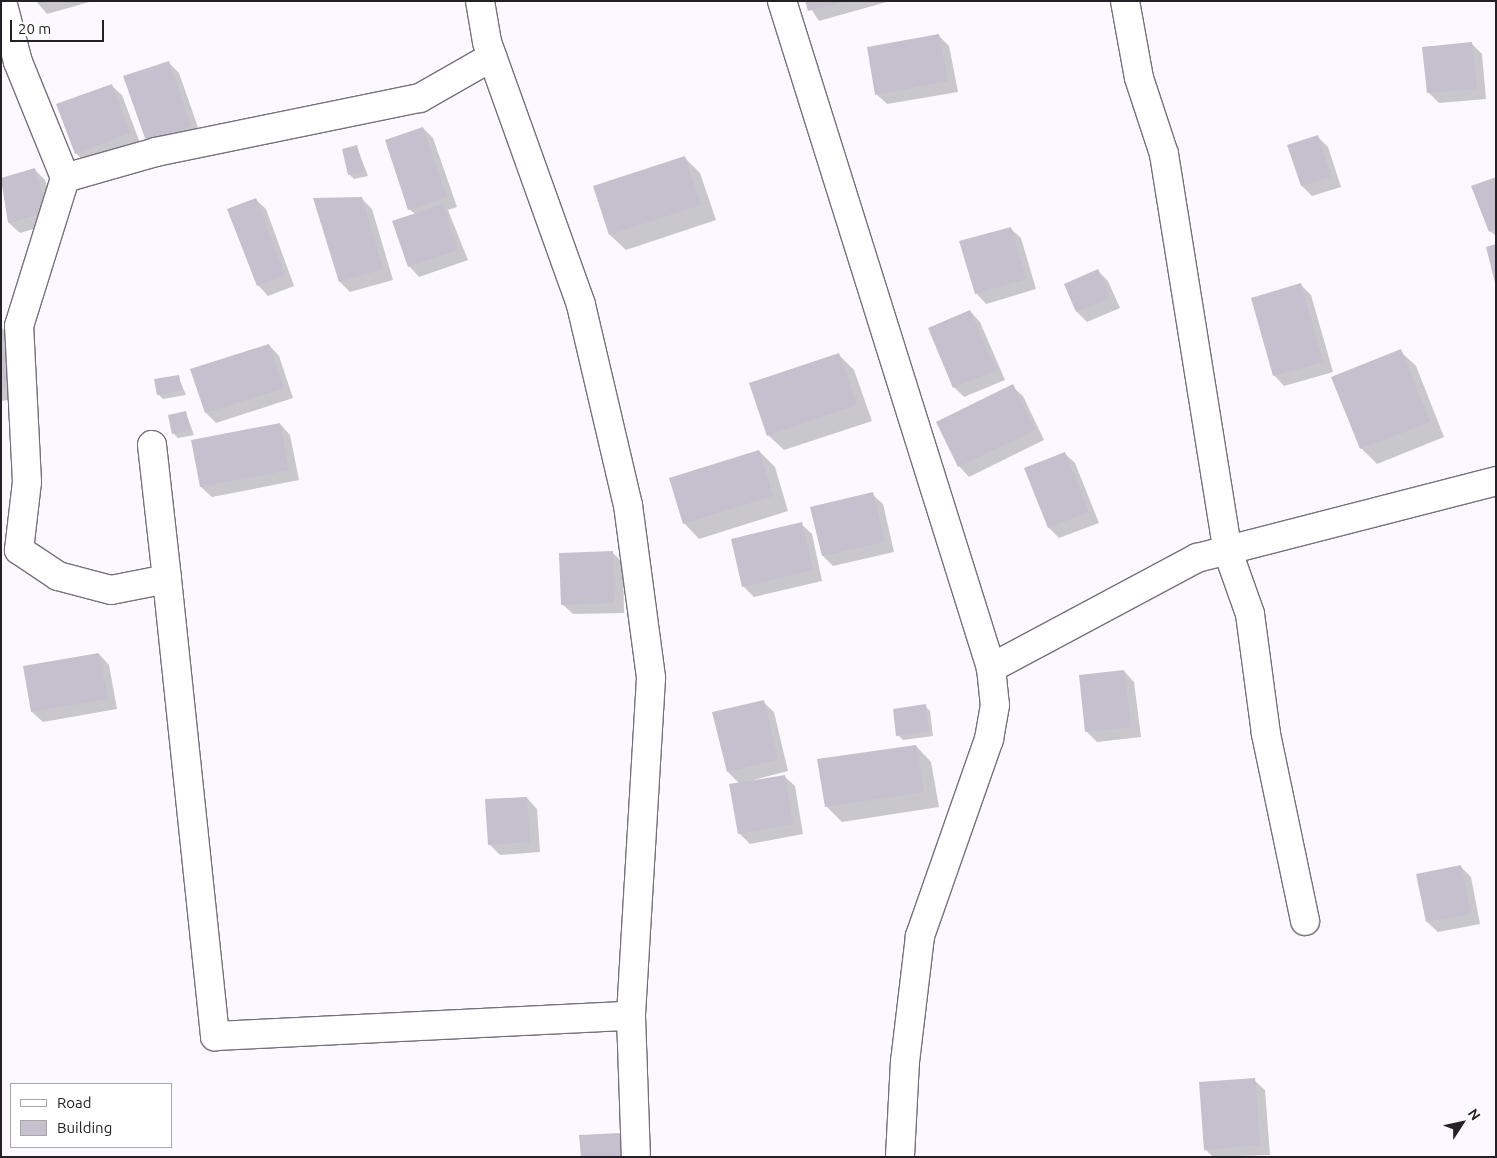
<!DOCTYPE html>
<html>
<head>
<meta charset="utf-8">
<style>
	body { margin:0 }
	#map { position:relative; width:1497px; height:1158px; overflow:hidden; background:#fbf9ff; font-family:Ubuntu,sans-serif }
	div>[style] { position:absolute }
	.shadow>* { inset:0; background:#0003 }
	.building>* { inset:0; background:#c5c0cd }
	.roads { filter:drop-shadow(1px 0 #75717c) drop-shadow(-1px 0 #75717c) drop-shadow(0 1px #75717c) drop-shadow(0 -1px #75717c) }
	.minor>* { height:28px; margin:-14px; padding:0 14px; transform-origin:14px; border-radius:14px; background:#fff }
	span { translate:-50% -50%; white-space:nowrap; text-align:center; line-height:1.15; -webkit-text-stroke:4px #fff; paint-order:stroke }
	.frame { position:absolute; inset:0; border:2px solid #232126; pointer-events:none }
	.legend { position:absolute; left:10px; top:1083px; width:162px; height:65px; box-sizing:border-box; background:#fff; border:1px solid #a7a6a8; margin:0; padding:6px 9px; list-style:none; font-size:15px; color:#232126 }
	.legend li { display:flex; align-items:center; gap:10px; height:25px }
	.legend b { width:25px; border:1px solid #a7a6a8 }
	.north { position:absolute; left:1437px; top:1098px; width:50px; height:50px; -webkit-text-stroke:4px #fff; paint-order:stroke; rotate:55deg; font-size:14px; font-weight:700; line-height:20px; text-align:center; color:#232126 }
	.north::after { content:''; display:block; margin:auto; width:18px; height:22px; background:#232126; clip-path:polygon(50% 0,100% 100%,50% 72%,0 100%) }
	.scale { position:absolute; left:10px; top:20px; width:94px; height:22px; box-sizing:border-box; border:2px solid #232126; border-top:0; padding-left:6px; font-size:15px; line-height:18px; white-space:nowrap; color:#232126; -webkit-text-stroke:4px #fff; paint-order:stroke }
</style>
</head>
<body>
<div id="map">
	<div class="shadow">
		<i style="clip-path:polygon(36px 1px,93px 1px,47px 14px)"></i>
		<i style="clip-path:polygon(806px 1px,890px 1px,819px 21px)"></i>
		<i style="clip-path:polygon(939px 36px,949px 46px,958px 92px,887px 104px,876px 94px)"></i>
		<i style="clip-path:polygon(1472px 44px,1482px 54px,1486px 99px,1439px 103px,1428px 92px)"></i>
		<i style="clip-path:polygon(168px 62px,179px 73px,201px 136px,147px 141px)"></i>
		<i style="clip-path:polygon(111px 85px,122px 95px,140px 143px,86px 164px,76px 153px)"></i>
		<i style="clip-path:polygon(423px 128px,433px 138px,457px 207px,448px 210px,468px 260px,419px 277px,409px 266px,415px 214px,409px 209px)"></i>
		<i style="clip-path:polygon(1317px 136px,1328px 147px,1341px 187px,1312px 196px,1302px 186px,1289px 145px)"></i>
		<i style="clip-path:polygon(357px 147px,368px 176px,354px 179px,349px 174px)"></i>
		<i style="clip-path:polygon(685px 158px,700px 173px,716px 220px,626px 250px,610px 235px)"></i>
		<i style="clip-path:polygon(34px 169px,45px 180px,57px 222px,20px 233px,9px 223px,1px 179px)"></i>
		<i style="clip-path:polygon(1496px 178px,1496px 236px,1490px 231px)"></i>
		<i style="clip-path:polygon(361px 198px,372px 209px,393px 280px,350px 292px,340px 282px)"></i>
		<i style="clip-path:polygon(255px 199px,266px 209px,294px 286px,268px 296px,258px 285px)"></i>
		<i style="clip-path:polygon(1010px 228px,1021px 238px,1036px 289px,986px 304px,976px 293px)"></i>
		<i style="clip-path:polygon(1098px 271px,1108px 281px,1120px 308px,1087px 322px,1077px 312px)"></i>
		<i style="clip-path:polygon(1301px 285px,1311px 295px,1333px 372px,1284px 386px,1274px 375px)"></i>
		<i style="clip-path:polygon(970px 311px,980px 322px,1005px 380px,964px 397px,954px 387px)"></i>
		<i style="clip-path:polygon(1px 327px,9px 335px,21px 398px,1px 401px)"></i>
		<i style="clip-path:polygon(269px 345px,279px 356px,293px 398px,216px 423px,206px 413px)"></i>
		<i style="clip-path:polygon(1400px 351px,1416px 366px,1444px 437px,1377px 464px,1361px 448px)"></i>
		<i style="clip-path:polygon(838px 354px,854px 370px,872px 421px,784px 450px,768px 435px)"></i>
		<i style="clip-path:polygon(178px 376px,186px 395px,163px 399px,158px 394px)"></i>
		<i style="clip-path:polygon(1012px 386px,1023px 396px,1044px 440px,969px 477px,959px 466px)"></i>
		<i style="clip-path:polygon(186px 413px,194px 435px,178px 438px,174px 434px)"></i>
		<i style="clip-path:polygon(280px 424px,290px 435px,299px 480px,212px 497px,201px 487px,192px 441px)"></i>
		<i style="clip-path:polygon(759px 451px,775px 467px,788px 511px,699px 539px,684px 523px)"></i>
		<i style="clip-path:polygon(1064px 453px,1075px 463px,1099px 523px,1059px 538px,1049px 528px,1026px 469px)"></i>
		<i style="clip-path:polygon(872px 494px,883px 504px,894px 552px,833px 566px,823px 556px,812px 508px)"></i>
		<i style="clip-path:polygon(801px 524px,812px 534px,822px 581px,754px 597px,743px 586px)"></i>
		<i style="clip-path:polygon(613px 553px,623px 563px,624px 613px,573px 614px,562px 604px)"></i>
		<i style="clip-path:polygon(99px 654px,109px 665px,117px 709px,43px 722px,32px 712px,25px 667px)"></i>
		<i style="clip-path:polygon(1124px 671px,1134px 682px,1141px 737px,1097px 742px,1086px 731px)"></i>
		<i style="clip-path:polygon(763px 702px,774px 712px,788px 771px,750px 781px,784px 776px,795px 786px,803px 834px,750px 844px,739px 833px,739px 783px,728px 772px)"></i>
		<i style="clip-path:polygon(925px 706px,930px 711px,933px 736px,903px 740px,898px 735px)"></i>
		<i style="clip-path:polygon(916px 746px,931px 762px,939px 807px,842px 822px,826px 806px)"></i>
		<i style="clip-path:polygon(527px 798px,537px 809px,540px 852px,500px 855px,489px 844px)"></i>
		<i style="clip-path:polygon(1461px 867px,1471px 877px,1480px 924px,1438px 932px,1427px 922px)"></i>
		<i style="clip-path:polygon(1254px 1080px,1265px 1090px,1270px 1155px,1213px 1157px,1205px 1149px)"></i>
	</div>
	<div class="building">
		<i style="clip-path:polygon(805px 1px,842px 1px,842px 2px,808px 11px)"></i>
		<i style="clip-path:polygon(939px 34px,948px 81px,875px 95px,867px 47px)"></i>
		<i style="clip-path:polygon(1472px 42px,1477px 89px,1427px 93px,1422px 47px)"></i>
		<i style="clip-path:polygon(169px 61px,191px 126px,146px 141px,123px 76px)"></i>
		<i style="clip-path:polygon(112px 84px,130px 133px,75px 154px,56px 104px)"></i>
		<i style="clip-path:polygon(423px 127px,447px 197px,408px 210px,385px 140px)"></i>
		<i style="clip-path:polygon(1318px 135px,1331px 177px,1301px 186px,1287px 145px)"></i>
		<i style="clip-path:polygon(357px 145px,364px 171px,348px 175px,342px 149px)"></i>
		<i style="clip-path:polygon(685px 156px,701px 205px,609px 235px,593px 186px)"></i>
		<i style="clip-path:polygon(35px 168px,48px 212px,8px 223px,1px 178px)"></i>
		<i style="clip-path:polygon(1496px 177px,1496px 229px,1489px 232px,1471px 186px)"></i>
		<i style="clip-path:polygon(362px 197px,383px 269px,339px 282px,313px 198px)"></i>
		<i style="clip-path:polygon(256px 198px,285px 275px,257px 286px,227px 209px)"></i>
		<i style="clip-path:polygon(443px 204px,458px 250px,408px 267px,392px 221px)"></i>
		<i style="clip-path:polygon(1011px 227px,1026px 279px,975px 294px,959px 241px)"></i>
		<i style="clip-path:polygon(1496px 244px,1496px 283px,1495px 283px,1486px 247px)"></i>
		<i style="clip-path:polygon(1098px 269px,1111px 298px,1076px 312px,1064px 284px)"></i>
		<i style="clip-path:polygon(1301px 283px,1323px 362px,1273px 376px,1251px 298px)"></i>
		<i style="clip-path:polygon(970px 310px,996px 370px,953px 388px,928px 328px)"></i>
		<i style="clip-path:polygon(1px 340px,11px 387px,1px 389px)"></i>
		<i style="clip-path:polygon(269px 344px,284px 388px,205px 413px,190px 369px)"></i>
		<i style="clip-path:polygon(1401px 349px,1430px 422px,1360px 449px,1331px 377px)"></i>
		<i style="clip-path:polygon(839px 353px,857px 405px,767px 436px,749px 383px)"></i>
		<i style="clip-path:polygon(179px 375px,182px 390px,157px 395px,154px 379px)"></i>
		<i style="clip-path:polygon(1013px 384px,1035px 430px,958px 467px,936px 422px)"></i>
		<i style="clip-path:polygon(186px 411px,190px 431px,172px 434px,168px 415px)"></i>
		<i style="clip-path:polygon(280px 423px,289px 470px,200px 487px,191px 440px)"></i>
		<i style="clip-path:polygon(759px 450px,773px 496px,683px 524px,669px 478px)"></i>
		<i style="clip-path:polygon(1065px 452px,1089px 512px,1048px 528px,1024px 468px)"></i>
		<i style="clip-path:polygon(873px 492px,885px 542px,822px 556px,810px 507px)"></i>
		<i style="clip-path:polygon(802px 522px,813px 570px,742px 587px,731px 539px)"></i>
		<i style="clip-path:polygon(613px 551px,614px 603px,561px 605px,559px 553px)"></i>
		<i style="clip-path:polygon(99px 653px,108px 699px,31px 712px,23px 666px)"></i>
		<i style="clip-path:polygon(1124px 670px,1131px 727px,1085px 732px,1079px 675px)"></i>
		<i style="clip-path:polygon(764px 700px,778px 760px,727px 772px,712px 712px)"></i>
		<i style="clip-path:polygon(926px 704px,929px 731px,896px 736px,893px 709px)"></i>
		<i style="clip-path:polygon(916px 745px,924px 792px,825px 807px,817px 759px)"></i>
		<i style="clip-path:polygon(785px 775px,793px 824px,738px 834px,729px 784px)"></i>
		<i style="clip-path:polygon(527px 797px,530px 842px,488px 845px,485px 799px)"></i>
		<i style="clip-path:polygon(1461px 865px,1471px 914px,1426px 922px,1416px 874px)"></i>
		<i style="clip-path:polygon(1255px 1078px,1260px 1145px,1204px 1150px,1199px 1082px)"></i>
		<i style="clip-path:polygon(621px 1133px,623px 1157px,581px 1157px,579px 1135px)"></i>
	</div>
	<div class="roads">
		<div class="minor">
			<i style="left:2px;top:1px;width:63px;rotate:75.3deg"></i>
			<i style="left:18px;top:62px;width:125px;rotate:67.9deg"></i>
			<i style="left:480px;top:1px;width:42px;rotate:80.3deg"></i>
			<i style="left:487px;top:42px;width:279px;rotate:70.3deg"></i>
			<i style="left:581px;top:305px;width:205px;rotate:76.8deg"></i>
			<i style="left:628px;top:505px;width:175px;rotate:82.4deg"></i>
			<i style="left:651px;top:678px;width:339px;rotate:93.4deg"></i>
			<i style="left:631px;top:1016px;width:141px;rotate:88deg"></i>
			<i style="left:782px;top:1px;width:699px;rotate:72.6deg"></i>
			<i style="left:991px;top:668px;width:37px;rotate:84deg"></i>
			<i style="left:995px;top:705px;width:35px;rotate:100deg"></i>
			<i style="left:989px;top:739px;width:209px;rotate:109.3deg"></i>
			<i style="left:920px;top:936px;width:126px;rotate:96.8deg"></i>
			<i style="left:905px;top:1061px;width:96px;rotate:93deg"></i>
			<i style="left:1125px;top:1px;width:78px;rotate:79.7deg"></i>
			<i style="left:1139px;top:78px;width:80px;rotate:71.8deg"></i>
			<i style="left:1164px;top:154px;width:400px;rotate:80.9deg"></i>
			<i style="left:1227px;top:549px;width:69px;rotate:70.5deg"></i>
			<i style="left:1250px;top:614px;width:121px;rotate:82.4deg"></i>
			<i style="left:1266px;top:734px;width:191px;rotate:78.2deg"></i>
			<i style="left:152px;top:445px;width:135px;rotate:83.6deg"></i>
			<i style="left:167px;top:579px;width:57px;rotate:168.9deg"></i>
			<i style="left:111px;top:590px;width:55px;rotate:-165.2deg"></i>
			<i style="left:58px;top:576px;width:47px;rotate:-146.3deg"></i>
			<i style="left:19px;top:550px;width:68px;rotate:-83.3deg"></i>
			<i style="left:27px;top:482px;width:156px;rotate:-92.9deg"></i>
			<i style="left:19px;top:326px;width:155px;rotate:-72.7deg"></i>
			<i style="left:65px;top:178px;width:95px;rotate:-15.9deg"></i>
			<i style="left:156px;top:152px;width:269px;rotate:-11.6deg"></i>
			<i style="left:420px;top:98px;width:83px;rotate:-29.7deg"></i>
			<i style="left:167px;top:579px;width:460px;rotate:84deg"></i>
			<i style="left:215px;top:1036px;width:416px;rotate:-2.8deg"></i>
			<i style="left:991px;top:668px;width:234px;rotate:-28.1deg"></i>
			<i style="left:1197px;top:558px;width:309px;rotate:-14.4deg"></i>
		</div>
	</div>
	<div class="frame"></div>
	<ul class="legend">
	<li><b style="height:6px;background:#fff"></b>Road</li>
	<li><b style="height:14px;background:#c5c0cd"></b>Building</li>
	</ul>
	<div class="north">N</div>
	<div class="scale">20 m</div>
</div>
</body>
</html>
